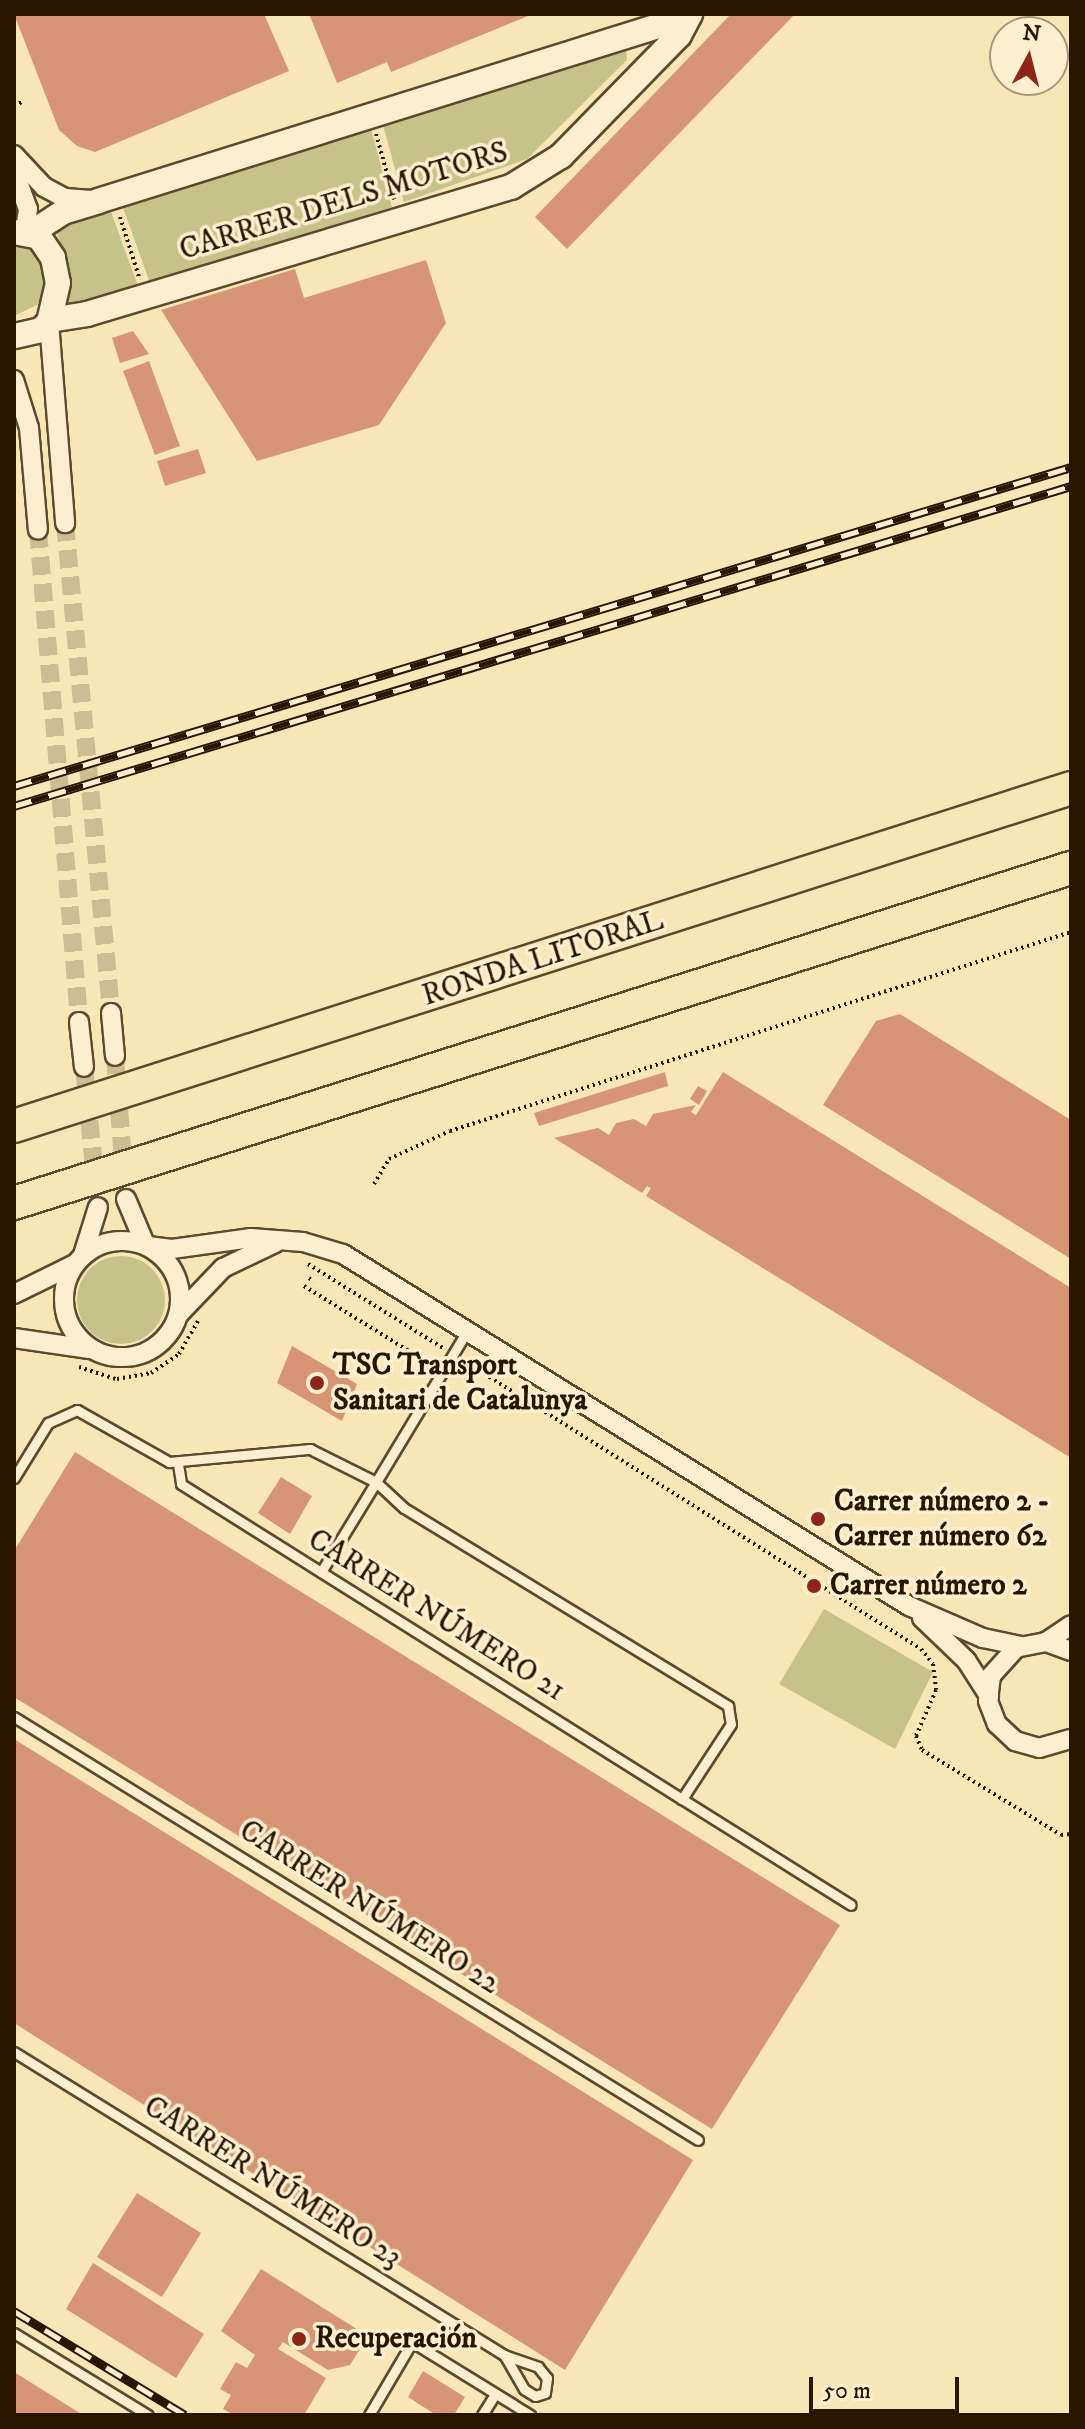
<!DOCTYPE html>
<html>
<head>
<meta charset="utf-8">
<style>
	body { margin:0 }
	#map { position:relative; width:1085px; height:2429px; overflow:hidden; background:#f9e6b7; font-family:"IM FELL DW Pica",serif }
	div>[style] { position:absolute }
	.green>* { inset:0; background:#c5c389 }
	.round { border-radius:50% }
	.building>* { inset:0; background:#d79576 }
	.street-tunnel>* { height:18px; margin-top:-9px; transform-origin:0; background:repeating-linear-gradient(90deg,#cfbc92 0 18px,transparent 0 27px) }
	.path>* { height:4px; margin-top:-2px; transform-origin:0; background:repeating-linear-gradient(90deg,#291500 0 2px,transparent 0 6px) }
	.roads { filter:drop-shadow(2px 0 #5d492e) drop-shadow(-2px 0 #5d492e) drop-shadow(0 2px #5d492e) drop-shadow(0 -2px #5d492e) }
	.lane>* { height:9px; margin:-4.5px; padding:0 4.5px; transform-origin:4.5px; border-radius:4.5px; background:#fbefd0 }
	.street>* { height:18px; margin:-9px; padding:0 9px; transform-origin:9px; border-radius:9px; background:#fbefd0 }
	.street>.ring { margin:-9px; padding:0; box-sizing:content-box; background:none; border:18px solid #fbefd0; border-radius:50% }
	.secondary>* { height:24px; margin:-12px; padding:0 12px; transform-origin:12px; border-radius:12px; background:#fbefd0 }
	.highway>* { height:32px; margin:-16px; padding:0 16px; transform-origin:16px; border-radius:16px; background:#f9e6b7 }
	.rail>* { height:9px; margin-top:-4.5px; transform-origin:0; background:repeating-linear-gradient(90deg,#fbefd0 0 18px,#291500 0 36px); box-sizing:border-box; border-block:2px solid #291500 }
	.dots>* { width:22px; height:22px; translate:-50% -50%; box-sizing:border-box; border:4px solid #fbefd0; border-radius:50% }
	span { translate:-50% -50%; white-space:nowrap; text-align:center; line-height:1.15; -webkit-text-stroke:7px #fbefd0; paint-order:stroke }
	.street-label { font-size:30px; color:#291500 }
	.poi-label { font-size:30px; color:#291500; font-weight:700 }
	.left { translate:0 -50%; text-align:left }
	.frame { position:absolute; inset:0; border:16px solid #291500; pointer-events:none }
	.north { position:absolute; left:989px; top:16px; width:80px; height:80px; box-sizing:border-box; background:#fbefd0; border:2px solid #a7987d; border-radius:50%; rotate:7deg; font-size:22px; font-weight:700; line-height:32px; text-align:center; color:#291500 }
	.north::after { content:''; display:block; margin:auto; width:28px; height:36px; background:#8f2418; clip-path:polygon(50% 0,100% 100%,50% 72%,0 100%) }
	.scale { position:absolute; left:809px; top:2377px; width:150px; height:36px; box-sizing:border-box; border:4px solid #291500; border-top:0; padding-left:10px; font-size:24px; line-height:28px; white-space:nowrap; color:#291500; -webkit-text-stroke:6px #fbefd0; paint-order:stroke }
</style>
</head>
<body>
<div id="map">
	<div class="green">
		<i style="clip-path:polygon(626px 49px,627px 60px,527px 159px,404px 202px,383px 125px)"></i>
		<i style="clip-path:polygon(371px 129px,392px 207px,150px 283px,122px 205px)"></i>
		<i style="clip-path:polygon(110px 209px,138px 286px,67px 305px,70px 273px,56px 231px)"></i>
		<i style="clip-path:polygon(14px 242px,29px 247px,42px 260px,47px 284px,37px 305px,14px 316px)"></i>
		<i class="round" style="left:77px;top:1256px;width:88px;height:88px"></i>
		<i style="clip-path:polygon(824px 1609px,933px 1672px,895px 1749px,779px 1684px)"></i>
	</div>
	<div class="building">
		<i style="clip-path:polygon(14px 14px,264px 14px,289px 71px,95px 152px,77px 146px,59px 130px)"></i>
		<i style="clip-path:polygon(309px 14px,533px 14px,391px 72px,387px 62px,337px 83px)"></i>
		<i style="clip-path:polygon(731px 14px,795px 14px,567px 249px,535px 217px)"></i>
		<i style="clip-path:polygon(426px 260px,446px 323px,379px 425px,257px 461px,161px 310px,295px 269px,304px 298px)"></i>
		<i style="clip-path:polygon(133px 331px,149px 354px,120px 363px,112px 338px)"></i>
		<i style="clip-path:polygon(149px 361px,180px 446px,155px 455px,123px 371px)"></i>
		<i style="clip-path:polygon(198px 449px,206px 473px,165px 486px,157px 461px)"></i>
		<i style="clip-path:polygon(900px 1014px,1071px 1120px,1071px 1259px,823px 1105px,876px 1021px)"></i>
		<i style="clip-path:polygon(665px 1072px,668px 1086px,539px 1126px,534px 1113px)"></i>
		<i style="clip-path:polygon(723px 1072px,1071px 1288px,1071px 1458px,646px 1196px,651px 1188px,647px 1186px,642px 1193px,554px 1138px,598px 1128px,609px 1135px,616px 1123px,634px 1119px,646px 1126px,653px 1114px,696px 1105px,691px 1112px,696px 1115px)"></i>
		<i style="clip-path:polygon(698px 1086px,707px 1091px,699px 1105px,690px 1099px)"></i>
		<i style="clip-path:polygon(292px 1346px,357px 1384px,342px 1421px,277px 1383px)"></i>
		<i style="clip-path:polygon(75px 1452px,840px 1925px,712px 2129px,14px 1697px,14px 1551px)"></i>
		<i style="clip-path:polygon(281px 1477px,312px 1496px,290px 1534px,258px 1513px)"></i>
		<i style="clip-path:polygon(14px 1739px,693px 2160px,565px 2370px,14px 2023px)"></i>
		<i style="clip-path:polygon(137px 2193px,201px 2233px,162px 2297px,97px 2257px)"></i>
		<i style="clip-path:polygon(93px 2263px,204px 2334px,176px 2378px,66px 2309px)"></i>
		<i style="clip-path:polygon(261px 2269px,368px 2336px,350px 2365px,328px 2370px,283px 2342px,278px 2349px,326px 2378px,304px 2415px,234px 2415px,223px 2409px,231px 2395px,220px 2389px,236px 2362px,247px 2368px,255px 2355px,221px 2331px)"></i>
		<i style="clip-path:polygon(423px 2371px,465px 2397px,454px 2415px,436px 2415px,408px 2397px)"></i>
		<i style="clip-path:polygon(14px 2372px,83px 2415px,14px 2415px)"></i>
	</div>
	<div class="street-tunnel">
		<i style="left:65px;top:523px;width:492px;rotate:84.6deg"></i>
		<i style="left:38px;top:530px;width:494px;rotate:85.2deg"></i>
		<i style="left:115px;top:1056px;width:143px;rotate:85.6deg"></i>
		<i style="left:84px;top:1067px;width:141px;rotate:84.3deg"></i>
	</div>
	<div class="path">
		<i style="left:14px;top:106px;width:11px;rotate:-27deg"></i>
		<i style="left:376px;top:134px;width:71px;rotate:74.4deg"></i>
		<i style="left:120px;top:217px;width:63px;rotate:72.4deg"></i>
		<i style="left:374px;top:1184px;width:29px;rotate:-59deg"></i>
		<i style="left:389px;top:1159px;width:67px;rotate:-24.7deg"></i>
		<i style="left:450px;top:1131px;width:652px;rotate:-17.77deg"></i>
		<i style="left:308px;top:1264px;width:159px;rotate:31.9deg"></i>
		<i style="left:309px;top:1278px;width:6px;rotate:39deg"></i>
		<i style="left:304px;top:1286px;width:148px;rotate:31.8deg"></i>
		<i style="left:464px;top:1361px;width:540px;rotate:32.22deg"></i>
		<i style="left:921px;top:1649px;width:19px;rotate:51deg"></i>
		<i style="left:933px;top:1664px;width:26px;rotate:83deg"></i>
		<i style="left:936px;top:1690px;width:50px;rotate:113.5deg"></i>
		<i style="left:916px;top:1736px;width:15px;rotate:67deg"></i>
		<i style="left:922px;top:1750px;width:163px;rotate:31.4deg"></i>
		<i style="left:1061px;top:1835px;width:10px;rotate:-6deg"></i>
		<i style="left:79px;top:1367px;width:40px;rotate:18deg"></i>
		<i style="left:117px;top:1379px;width:35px;rotate:-10deg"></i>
		<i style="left:151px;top:1373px;width:34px;rotate:-34deg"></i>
		<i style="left:179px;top:1354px;width:38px;rotate:-60deg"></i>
	</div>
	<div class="roads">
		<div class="lane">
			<i style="left:178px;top:1464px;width:20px;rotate:81deg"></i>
			<i style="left:181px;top:1484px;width:592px;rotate:32.16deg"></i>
			<i style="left:14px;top:1478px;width:65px;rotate:-58.3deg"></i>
			<i style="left:48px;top:1423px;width:32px;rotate:-24deg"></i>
			<i style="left:77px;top:1410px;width:106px;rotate:29.5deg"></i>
			<i style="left:169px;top:1462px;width:142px;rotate:-5.3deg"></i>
			<i style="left:310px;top:1449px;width:74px;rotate:26.6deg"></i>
			<i style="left:376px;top:1482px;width:176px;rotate:-58.9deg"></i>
			<i style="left:321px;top:1572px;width:105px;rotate:-58.6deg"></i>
			<i style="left:376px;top:1482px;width:38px;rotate:43deg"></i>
			<i style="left:404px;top:1508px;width:380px;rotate:31.4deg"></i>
			<i style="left:728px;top:1706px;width:18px;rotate:81deg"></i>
			<i style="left:731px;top:1724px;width:90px;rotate:123.2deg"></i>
			<i style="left:682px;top:1799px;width:199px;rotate:32.1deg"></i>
			<i style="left:14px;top:1717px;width:804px;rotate:31.73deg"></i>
			<i style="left:14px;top:2052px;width:576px;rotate:31.73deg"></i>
			<i style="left:504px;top:2355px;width:36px;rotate:19deg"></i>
			<i style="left:538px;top:2367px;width:14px;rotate:51deg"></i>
			<i style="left:547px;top:2378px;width:15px;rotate:98deg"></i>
			<i style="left:545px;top:2393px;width:10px;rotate:163deg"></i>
			<i style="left:535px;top:2396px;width:13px;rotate:-148deg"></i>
			<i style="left:524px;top:2389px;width:39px;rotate:-120deg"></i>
			<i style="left:14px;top:2333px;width:157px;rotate:31.5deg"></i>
			<i style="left:369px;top:2415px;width:85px;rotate:-59.5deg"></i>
			<i style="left:412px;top:2342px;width:139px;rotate:31.7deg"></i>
			<i style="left:482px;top:2415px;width:25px;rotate:-58deg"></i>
		</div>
		<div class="street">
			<i style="left:14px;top:155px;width:44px;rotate:46.8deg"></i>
			<i style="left:44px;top:187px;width:24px;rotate:28deg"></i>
			<i style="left:65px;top:198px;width:27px;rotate:4deg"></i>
			<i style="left:14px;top:171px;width:40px;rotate:69.8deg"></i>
			<i style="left:28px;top:209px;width:22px;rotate:98deg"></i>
			<i style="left:49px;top:322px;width:202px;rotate:85.4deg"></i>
			<i style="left:14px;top:380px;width:50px;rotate:72.6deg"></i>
			<i style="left:29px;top:428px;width:102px;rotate:85deg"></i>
			<i style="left:111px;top:1013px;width:43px;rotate:84.7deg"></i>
			<i style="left:79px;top:1022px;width:45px;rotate:83.7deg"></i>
			<i style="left:126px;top:1199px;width:49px;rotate:67.1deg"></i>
			<i class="ring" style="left:64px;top:1241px;width:98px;height:98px"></i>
			<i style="left:148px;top:1246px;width:24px;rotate:7deg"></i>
			<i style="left:172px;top:1249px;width:80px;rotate:-7.9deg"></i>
			<i style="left:251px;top:1238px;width:52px;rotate:4.4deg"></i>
			<i style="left:303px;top:1242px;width:42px;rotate:16.7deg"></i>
			<i style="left:343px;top:1254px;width:667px;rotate:31.88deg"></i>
			<i style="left:909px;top:1606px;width:81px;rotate:23.4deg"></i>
			<i style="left:983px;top:1638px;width:40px;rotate:12deg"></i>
			<i style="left:83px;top:1255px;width:50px;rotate:-72.6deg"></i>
			<i style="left:14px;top:1294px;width:66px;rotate:-26.2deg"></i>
			<i style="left:179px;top:1314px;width:64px;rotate:-46.3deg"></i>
			<i style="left:223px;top:1268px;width:58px;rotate:-25.7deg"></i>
			<i style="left:14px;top:1338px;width:76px;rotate:8.3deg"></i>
			<i style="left:922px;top:1618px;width:61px;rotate:43.7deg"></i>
			<i style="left:966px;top:1660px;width:43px;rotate:57.4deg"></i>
			<i style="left:1046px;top:1642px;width:30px;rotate:-34deg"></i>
			<i style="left:1071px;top:1651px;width:27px;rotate:-160deg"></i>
			<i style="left:1046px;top:1642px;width:31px;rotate:169deg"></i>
			<i style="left:1016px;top:1648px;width:38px;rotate:132deg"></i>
			<i style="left:991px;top:1676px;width:25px;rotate:97deg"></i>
			<i style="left:988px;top:1701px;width:25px;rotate:69deg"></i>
			<i style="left:997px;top:1724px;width:25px;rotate:43deg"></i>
			<i style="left:1015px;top:1741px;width:25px;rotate:16deg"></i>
			<i style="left:1039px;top:1748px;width:33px;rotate:-16deg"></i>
		</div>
		<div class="secondary">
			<i style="left:14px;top:232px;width:25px;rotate:11deg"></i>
			<i style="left:39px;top:237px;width:25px;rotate:56deg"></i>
			<i style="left:53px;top:258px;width:25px;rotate:79deg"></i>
			<i style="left:58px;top:283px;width:40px;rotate:103deg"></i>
			<i style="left:49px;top:322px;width:11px;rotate:135deg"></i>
			<i style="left:41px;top:330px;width:28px;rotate:167deg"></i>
			<i style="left:31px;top:233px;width:38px;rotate:-33deg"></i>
			<i style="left:63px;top:212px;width:37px;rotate:-17deg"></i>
			<i style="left:98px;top:201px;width:617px;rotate:-17.35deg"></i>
			<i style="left:50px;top:320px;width:37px;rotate:-9deg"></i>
			<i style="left:87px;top:314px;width:443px;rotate:-16.7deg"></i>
			<i style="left:511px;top:187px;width:59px;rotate:-31.8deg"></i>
			<i style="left:561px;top:156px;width:169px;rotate:-45.7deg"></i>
			<i style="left:679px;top:35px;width:24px;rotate:-62deg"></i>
		</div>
		<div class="highway">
			<i style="left:14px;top:1126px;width:1110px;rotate:-17.73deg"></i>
			<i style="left:14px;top:1203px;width:1109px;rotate:-17.59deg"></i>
		</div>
	</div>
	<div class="rail">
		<i style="left:14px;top:786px;width:1104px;rotate:-16.79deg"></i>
		<i style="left:14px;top:806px;width:1104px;rotate:-16.84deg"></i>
		<i style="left:14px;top:2311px;width:200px;rotate:31.3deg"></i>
	</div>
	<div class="dots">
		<i style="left:317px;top:1383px;background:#8f2418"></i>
		<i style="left:818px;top:1519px;background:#8f2418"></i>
		<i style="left:814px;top:1586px;background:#8f2418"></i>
		<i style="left:299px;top:2339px;background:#8f2418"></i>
	</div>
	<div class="street-label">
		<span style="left:344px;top:202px;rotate:-17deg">CARRER DELS MOTORS</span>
		<span style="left:543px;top:959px;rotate:-18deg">RONDA LITORAL</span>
		<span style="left:436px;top:1616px;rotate:32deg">CARRER NÚMERO 21</span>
		<span style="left:369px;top:1908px;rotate:32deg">CARRER NÚMERO 22</span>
		<span style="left:272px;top:2183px;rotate:32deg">CARRER NÚMERO 23</span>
	</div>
	<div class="poi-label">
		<span class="left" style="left:333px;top:1383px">TSC Transport<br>Sanitari de Catalunya</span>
		<span class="left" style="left:834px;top:1519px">Carrer número 2 -<br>Carrer número 62</span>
		<span class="left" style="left:830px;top:1586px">Carrer número 2</span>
		<span class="left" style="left:315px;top:2339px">Recuperación</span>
	</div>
	<div class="frame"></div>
	<div class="north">N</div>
	<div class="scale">50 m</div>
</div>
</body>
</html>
